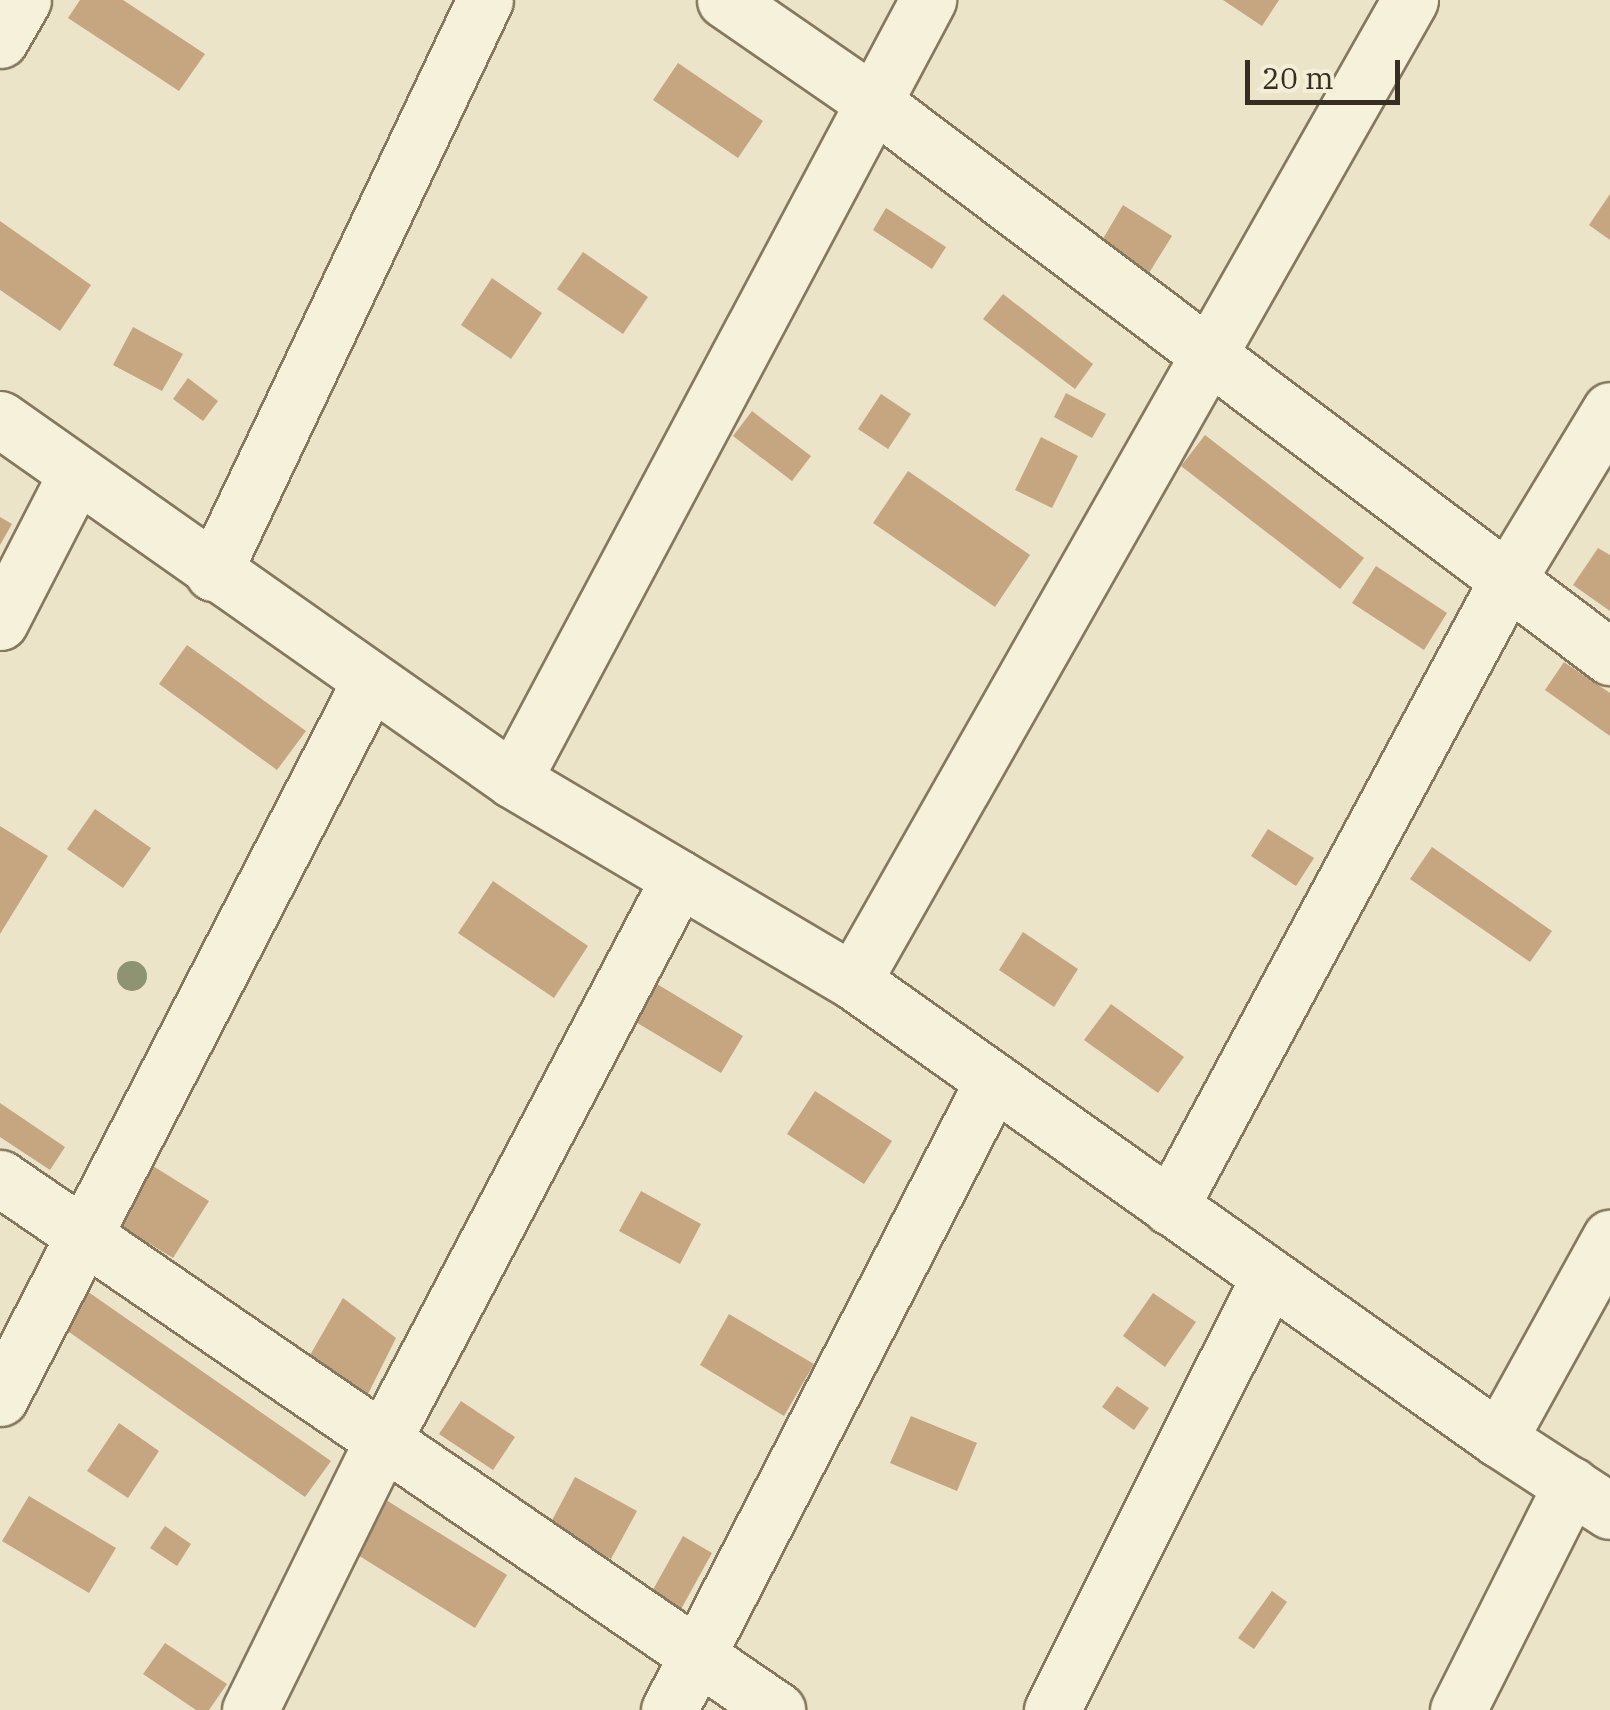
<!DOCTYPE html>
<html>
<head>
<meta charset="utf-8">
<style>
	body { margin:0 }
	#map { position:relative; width:1610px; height:1710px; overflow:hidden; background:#ebe4c8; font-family:"IBM Plex Serif",serif }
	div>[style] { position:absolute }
	.building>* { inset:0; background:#c5a681 }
	.roads { filter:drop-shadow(2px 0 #85785f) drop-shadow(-2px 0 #85785f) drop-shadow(0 2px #85785f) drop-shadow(0 -2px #85785f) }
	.street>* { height:55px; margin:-27.5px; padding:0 27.5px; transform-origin:27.5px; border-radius:27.5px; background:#f6f1db }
	.trees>* { width:30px; height:30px; margin:-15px; border-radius:50%; background:#8e9371 }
	span { translate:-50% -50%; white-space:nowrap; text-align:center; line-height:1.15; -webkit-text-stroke:8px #f3eed7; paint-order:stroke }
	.scale { position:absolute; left:1245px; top:60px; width:155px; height:45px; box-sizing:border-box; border:5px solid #372e21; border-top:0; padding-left:12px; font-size:30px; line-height:35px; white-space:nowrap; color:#372e21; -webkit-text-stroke:8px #f3eed7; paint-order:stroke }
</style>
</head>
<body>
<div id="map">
	<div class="building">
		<i style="clip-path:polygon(80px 0,123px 0,205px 54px,179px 91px,68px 18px)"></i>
		<i style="clip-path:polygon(1223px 0,1279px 0,1262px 26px)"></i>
		<i style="clip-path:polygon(678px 63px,763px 121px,738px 158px,653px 100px)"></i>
		<i style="clip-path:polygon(1610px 194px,1610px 240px,1589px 225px)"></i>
		<i style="clip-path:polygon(1123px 205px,1172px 236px,1149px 273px,1101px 242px)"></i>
		<i style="clip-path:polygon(886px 208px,946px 247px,932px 269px,873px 230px)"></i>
		<i style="clip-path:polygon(0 221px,91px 285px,60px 331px,0 290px)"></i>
		<i style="clip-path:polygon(583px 252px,648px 297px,623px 334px,557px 289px)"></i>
		<i style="clip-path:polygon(492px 278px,542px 313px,511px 359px,461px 325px)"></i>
		<i style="clip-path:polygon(1003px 294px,1093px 364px,1075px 389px,983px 319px)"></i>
		<i style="clip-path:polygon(133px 327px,183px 354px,162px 391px,113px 365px)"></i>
		<i style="clip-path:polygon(188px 378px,218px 401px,203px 421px,173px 399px)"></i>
		<i style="clip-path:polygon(1066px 393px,1106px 414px,1092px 438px,1054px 417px)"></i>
		<i style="clip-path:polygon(881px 394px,911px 414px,888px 449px,858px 429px)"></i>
		<i style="clip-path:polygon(752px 411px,811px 456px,792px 481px,733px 436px)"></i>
		<i style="clip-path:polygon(1205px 435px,1364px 558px,1340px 589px,1181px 466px)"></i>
		<i style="clip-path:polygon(1041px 437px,1078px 456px,1052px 508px,1015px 490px)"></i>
		<i style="clip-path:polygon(908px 471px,1030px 555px,995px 607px,873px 523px)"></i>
		<i style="clip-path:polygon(0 517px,12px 524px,0 545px)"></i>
		<i style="clip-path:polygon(1598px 548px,1610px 555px,1610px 611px,1573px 585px)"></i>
		<i style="clip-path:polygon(1376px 566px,1447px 613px,1424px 650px,1352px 603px)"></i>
		<i style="clip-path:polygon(187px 645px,306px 731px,277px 770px,159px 684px)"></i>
		<i style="clip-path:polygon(1564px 662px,1610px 693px,1610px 736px,1545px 690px)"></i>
		<i style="clip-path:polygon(95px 809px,151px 848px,123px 888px,67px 849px)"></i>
		<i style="clip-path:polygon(0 826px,48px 856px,0 934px)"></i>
		<i style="clip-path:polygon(1268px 829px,1314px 858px,1296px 886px,1251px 856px)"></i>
		<i style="clip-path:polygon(1432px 847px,1552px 931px,1530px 962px,1410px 879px)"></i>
		<i style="clip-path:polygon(493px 881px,588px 946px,554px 998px,458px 933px)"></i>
		<i style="clip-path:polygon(1023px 932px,1078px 969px,1054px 1007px,999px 970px)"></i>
		<i style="clip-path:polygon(657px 984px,743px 1036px,721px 1073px,634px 1021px)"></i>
		<i style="clip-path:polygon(1111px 1004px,1184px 1057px,1158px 1093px,1084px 1040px)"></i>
		<i style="clip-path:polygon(815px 1091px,892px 1141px,864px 1184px,787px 1134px)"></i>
		<i style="clip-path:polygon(0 1103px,65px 1147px,50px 1170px,0 1137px)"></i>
		<i style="clip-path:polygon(145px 1161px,209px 1201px,173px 1258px,109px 1219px)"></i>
		<i style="clip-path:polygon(641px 1191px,701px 1224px,680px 1264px,619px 1231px)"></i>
		<i style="clip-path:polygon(84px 1289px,331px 1461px,305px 1497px,59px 1325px)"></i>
		<i style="clip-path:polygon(1153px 1293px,1196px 1322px,1165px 1367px,1123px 1336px)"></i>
		<i style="clip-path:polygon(343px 1298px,396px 1338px,368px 1394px,310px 1355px)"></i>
		<i style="clip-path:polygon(729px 1314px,814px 1364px,784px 1416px,700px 1365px)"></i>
		<i style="clip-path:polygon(1117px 1386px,1149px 1408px,1134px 1430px,1102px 1407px)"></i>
		<i style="clip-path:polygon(461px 1401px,515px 1437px,493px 1470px,439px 1434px)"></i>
		<i style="clip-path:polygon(911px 1416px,977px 1443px,957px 1491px,890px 1463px)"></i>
		<i style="clip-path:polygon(119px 1423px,159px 1451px,128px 1498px,87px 1471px)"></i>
		<i style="clip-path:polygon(575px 1477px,637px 1511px,611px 1559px,549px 1526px)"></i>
		<i style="clip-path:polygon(29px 1496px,116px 1548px,89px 1593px,2px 1541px)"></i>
		<i style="clip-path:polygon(386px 1500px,507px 1575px,475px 1628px,353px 1552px)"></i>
		<i style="clip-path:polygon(165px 1526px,191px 1544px,177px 1566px,150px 1548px)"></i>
		<i style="clip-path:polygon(683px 1536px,712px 1553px,680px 1611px,650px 1595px)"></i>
		<i style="clip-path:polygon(1272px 1591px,1287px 1602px,1254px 1649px,1238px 1638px)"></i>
		<i style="clip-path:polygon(165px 1643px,227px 1684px,209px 1710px,196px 1710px,143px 1674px)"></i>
	</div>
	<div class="roads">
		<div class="street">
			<i style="left:725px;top:0;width:180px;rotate:34.6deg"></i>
			<i style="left:873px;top:102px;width:923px;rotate:36.98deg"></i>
			<i style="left:0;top:40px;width:46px;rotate:-60.1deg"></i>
			<i style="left:0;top:419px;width:627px;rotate:35.13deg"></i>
			<i style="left:513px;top:780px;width:395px;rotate:30.6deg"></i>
			<i style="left:853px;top:981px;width:792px;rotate:35.34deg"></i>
			<i style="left:1499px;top:1439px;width:132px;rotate:33deg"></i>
			<i style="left:213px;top:573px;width:634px;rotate:-64.61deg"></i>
			<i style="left:0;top:622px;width:166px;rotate:-62.8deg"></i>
			<i style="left:513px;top:780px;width:884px;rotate:-61.98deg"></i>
			<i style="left:853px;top:981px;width:1128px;rotate:-60.41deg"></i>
			<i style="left:0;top:1178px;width:942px;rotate:34.4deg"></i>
			<i style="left:1170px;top:1207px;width:715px;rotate:-61.72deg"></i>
			<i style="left:1509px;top:577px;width:195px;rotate:-58.8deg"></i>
			<i style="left:0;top:1398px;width:807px;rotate:-62.7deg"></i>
			<i style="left:1499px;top:1439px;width:230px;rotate:-61.1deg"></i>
			<i style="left:250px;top:1710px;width:301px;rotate:-63.8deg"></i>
			<i style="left:383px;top:1440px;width:635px;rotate:-62.22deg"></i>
			<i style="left:669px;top:1710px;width:708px;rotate:-62.75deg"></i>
			<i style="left:1052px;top:1710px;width:484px;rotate:-63.4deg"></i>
			<i style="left:1458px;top:1710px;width:252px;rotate:-63.3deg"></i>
		</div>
	</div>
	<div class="trees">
		<i style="left:132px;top:976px"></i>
	</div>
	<div class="scale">20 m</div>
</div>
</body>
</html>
